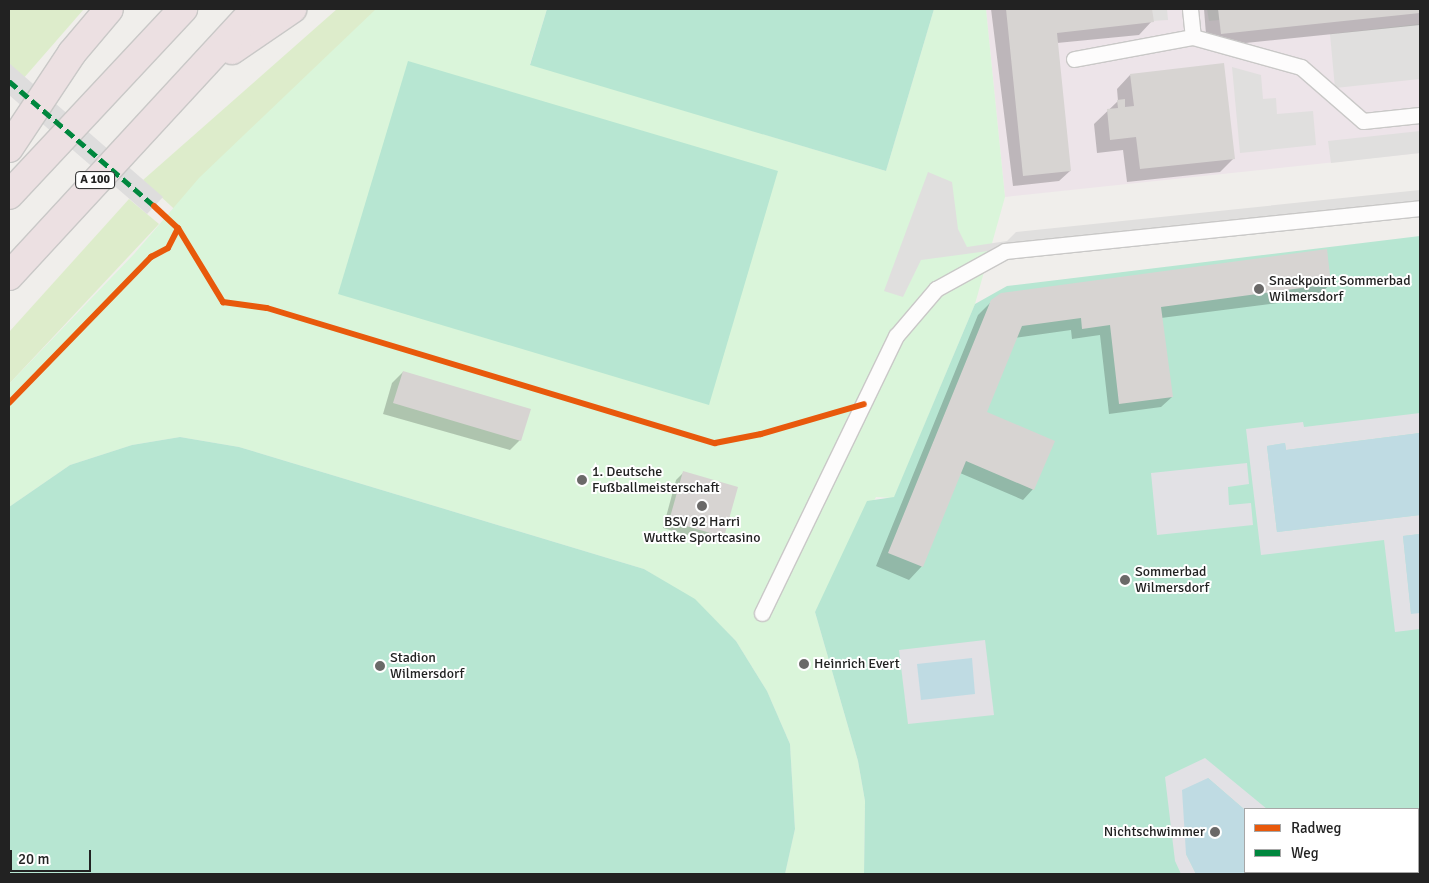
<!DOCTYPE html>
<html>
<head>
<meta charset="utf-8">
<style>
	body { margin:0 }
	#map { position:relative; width:1429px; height:883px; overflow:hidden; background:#f0eeeb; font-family:Signika,sans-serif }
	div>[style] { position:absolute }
	.industrial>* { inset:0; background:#ede4e9 }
	.grass>* { inset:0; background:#ddeccb }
	.park>* { inset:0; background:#daf5da }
	.pitch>* { inset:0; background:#b7e6d2 }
	.parking>* { inset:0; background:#e0dfde }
	.plaza>* { inset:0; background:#e2e1e5 }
	.water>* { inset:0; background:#bfdbe3 }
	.pier>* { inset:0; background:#dedddd }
	.shadow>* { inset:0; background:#0003 }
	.building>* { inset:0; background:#d7d4d2 }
	.roads { filter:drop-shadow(1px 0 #c9c8c7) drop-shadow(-1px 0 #c9c8c7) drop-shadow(0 1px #c9c8c7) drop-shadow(0 -1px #c9c8c7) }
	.service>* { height:15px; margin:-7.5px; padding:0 7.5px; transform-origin:7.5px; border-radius:7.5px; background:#fdfcfc }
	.motorway>* { height:28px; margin:-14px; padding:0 14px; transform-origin:14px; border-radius:14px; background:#ece0e2 }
	.quiet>* { height:5px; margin-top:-2.5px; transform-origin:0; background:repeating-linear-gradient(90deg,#00873e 0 10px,transparent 0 15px) }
	.cycleway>* { height:6px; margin:-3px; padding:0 3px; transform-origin:3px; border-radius:3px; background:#e8590c }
	.dots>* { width:14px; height:14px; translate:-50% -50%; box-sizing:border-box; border:2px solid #fff; border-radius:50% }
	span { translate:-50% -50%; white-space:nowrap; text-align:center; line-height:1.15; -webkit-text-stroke:4px #fff; paint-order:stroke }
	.shield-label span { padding:1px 4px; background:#fff; border:1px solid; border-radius:4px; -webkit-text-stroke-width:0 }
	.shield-label { font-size:12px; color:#222; font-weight:700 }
	.poi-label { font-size:14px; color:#222 }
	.left { translate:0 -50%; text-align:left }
	.right { translate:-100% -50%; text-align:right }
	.frame { position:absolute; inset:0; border:10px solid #222; pointer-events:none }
	.legend { position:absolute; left:1244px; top:808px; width:175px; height:65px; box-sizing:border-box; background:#fff; border:1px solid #a7a7a7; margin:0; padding:6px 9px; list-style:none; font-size:15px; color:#222 }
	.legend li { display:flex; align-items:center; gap:10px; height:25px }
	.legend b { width:25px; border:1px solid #a7a7a7 }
	.scale { position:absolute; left:10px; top:850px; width:81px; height:22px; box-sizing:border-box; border:2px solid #222; border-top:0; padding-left:6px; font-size:15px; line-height:18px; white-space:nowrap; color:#222; -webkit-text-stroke:4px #fff; paint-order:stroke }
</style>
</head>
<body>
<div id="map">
	<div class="industrial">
		<i style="clip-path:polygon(986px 9px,1420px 9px,1420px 153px,1005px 197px)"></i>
	</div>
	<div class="grass">
		<i style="clip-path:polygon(9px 9px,84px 9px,9px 95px)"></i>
		<i style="clip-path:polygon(337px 9px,395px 9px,185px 219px,143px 180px)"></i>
		<i style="clip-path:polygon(129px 199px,159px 224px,9px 384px,9px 332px)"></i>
	</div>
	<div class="park">
		<i style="clip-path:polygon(376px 9px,547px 9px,530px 64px,886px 171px,934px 9px,986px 9px,1005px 197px,975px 304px,894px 498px,876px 497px,815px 612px,858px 761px,865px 801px,864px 874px,785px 874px,795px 829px,790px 744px,767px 691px,736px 641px,695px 600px,644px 569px,239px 447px,180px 437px,132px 445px,70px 465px,9px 507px,9px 384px,134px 254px,199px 178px)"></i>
	</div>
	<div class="pitch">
		<i style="clip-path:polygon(547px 9px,934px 9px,886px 171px,530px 65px)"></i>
		<i style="clip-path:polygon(408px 61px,778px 171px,709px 405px,338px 294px)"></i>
		<i style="clip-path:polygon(evenodd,1420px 236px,1420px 874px,864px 874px,865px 801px,858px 761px,815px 612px,867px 501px,894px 497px,975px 304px,1007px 286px,1420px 236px,1245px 809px,1418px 809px,1418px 872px,1245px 872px,1245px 809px)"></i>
		<i style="clip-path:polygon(180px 437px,239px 447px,644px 569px,695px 599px,736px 641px,767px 691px,790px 744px,795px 829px,785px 874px,9px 874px,9px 507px,70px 465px,132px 445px)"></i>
	</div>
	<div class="parking">
		<i style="clip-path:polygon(1150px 9px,1167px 9px,1168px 20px,1152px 21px)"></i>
		<i style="clip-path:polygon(1207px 9px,1228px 9px,1229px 19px,1209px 21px)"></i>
		<i style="clip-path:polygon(1420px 24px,1420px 79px,1335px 88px,1330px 34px)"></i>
		<i style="clip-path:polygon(1232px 67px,1261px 75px,1263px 99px,1276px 98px,1277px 114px,1313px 111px,1316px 145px,1240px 153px)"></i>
		<i style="clip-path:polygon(1420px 131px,1420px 153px,1331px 163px,1328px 141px)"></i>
		<i style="clip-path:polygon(928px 172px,952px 182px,958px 229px,967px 247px,1007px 241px,1016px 232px,1420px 190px,1420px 201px,1153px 229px,921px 260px,903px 297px,884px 291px)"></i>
	</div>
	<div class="plaza">
		<i style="clip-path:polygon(1420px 413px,1420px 433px,1286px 450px,1285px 443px,1267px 446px,1277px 532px,1420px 515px,1420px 534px,1403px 536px,1411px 613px,1420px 613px,1420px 629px,1395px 632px,1384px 540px,1261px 555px,1246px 429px,1303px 422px,1304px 427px)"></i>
		<i style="clip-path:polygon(1247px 463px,1249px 484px,1228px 487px,1229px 505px,1251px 503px,1253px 525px,1157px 535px,1151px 473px)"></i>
		<i style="clip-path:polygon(985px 640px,994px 715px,908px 724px,899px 650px)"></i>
		<i style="clip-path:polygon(1205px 758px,1267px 809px,1245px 810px,1208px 778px,1186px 854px,1196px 874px,1181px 874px,1175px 861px,1165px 777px)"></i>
	</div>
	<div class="water">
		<i style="clip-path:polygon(1420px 433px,1420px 515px,1277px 532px,1267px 446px,1285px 443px,1286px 450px)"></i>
		<i style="clip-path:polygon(1420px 534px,1420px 613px,1411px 614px,1403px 536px)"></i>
		<i style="clip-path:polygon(972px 658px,975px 694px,921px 700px,917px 664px)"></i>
		<i style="clip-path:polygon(1208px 778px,1245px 810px,1245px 872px,1283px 874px,1196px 874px,1186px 854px,1182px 790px)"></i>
	</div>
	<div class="pier">
		<i style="clip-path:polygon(9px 63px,163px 197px,147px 214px,9px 95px)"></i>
	</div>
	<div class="shadow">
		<i style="clip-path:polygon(991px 9px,1151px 9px,1152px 21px,1139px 35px,1057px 43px,1070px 171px,1059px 181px,1013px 186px)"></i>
		<i style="clip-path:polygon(1204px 9px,1420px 9px,1420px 25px,1207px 47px)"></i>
		<i style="clip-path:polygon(1130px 75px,1234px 158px,1220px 172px,1127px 182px,1123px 150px,1097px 153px,1094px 124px,1118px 101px,1117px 89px)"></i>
		<i style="clip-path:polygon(1330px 284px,1317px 298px,1161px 318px,1172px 397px,1161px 407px,1109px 414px,1100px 335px,1072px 339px,1071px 330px,1015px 338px,983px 417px,1033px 489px,1023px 500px,960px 473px,922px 566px,909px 580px,876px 566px,978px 315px,992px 301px)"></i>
		<i style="clip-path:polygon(403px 372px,520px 440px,510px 450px,383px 414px,392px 383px)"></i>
		<i style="clip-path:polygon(683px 473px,723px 536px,716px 543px,663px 528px,676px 480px)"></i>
	</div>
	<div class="building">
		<i style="clip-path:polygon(1006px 9px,1152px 9px,1154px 22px,1057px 33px,1071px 171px,1023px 176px)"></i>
		<i style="clip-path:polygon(1218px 9px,1420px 9px,1420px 13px,1221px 34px)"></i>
		<i style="clip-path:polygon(1224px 63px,1235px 159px,1140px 169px,1136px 137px,1110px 140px,1107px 109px,1118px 108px,1117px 100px,1125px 99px,1125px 107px,1134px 106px,1130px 74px)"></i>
		<i style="clip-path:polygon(1327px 249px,1331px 284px,1161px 307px,1173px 397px,1119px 404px,1110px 325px,1082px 329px,1081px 318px,1022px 326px,987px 412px,1055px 441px,1034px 490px,966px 461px,923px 567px,888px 553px,991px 300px,1001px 293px)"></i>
		<i style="clip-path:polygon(403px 371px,531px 409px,521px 441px,393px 403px)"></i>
		<i style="clip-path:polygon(683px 471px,738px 487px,724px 537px,669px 521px)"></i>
	</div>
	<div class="roads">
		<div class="service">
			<i style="left:1190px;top:9px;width:28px;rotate:84deg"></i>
			<i style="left:1193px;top:37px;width:112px;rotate:15.5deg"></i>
			<i style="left:1301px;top:67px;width:82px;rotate:41.1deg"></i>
			<i style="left:1363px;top:121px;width:57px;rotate:-6deg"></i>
			<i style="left:1074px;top:59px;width:121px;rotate:-10.5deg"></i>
			<i style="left:762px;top:613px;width:308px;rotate:-64.2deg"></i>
			<i style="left:896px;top:336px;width:62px;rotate:-49.6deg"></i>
			<i style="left:936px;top:289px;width:79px;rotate:-28.8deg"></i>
			<i style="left:1005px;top:251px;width:417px;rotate:-5.9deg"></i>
		</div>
		<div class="motorway">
			<i style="left:232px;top:50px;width:73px;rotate:-34.3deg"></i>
			<i style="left:9px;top:148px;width:114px;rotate:-56.4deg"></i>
			<i style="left:72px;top:53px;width:57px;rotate:-49.9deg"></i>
			<i style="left:9px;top:195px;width:255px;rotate:-46.9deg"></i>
			<i style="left:9px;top:276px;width:363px;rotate:-47.3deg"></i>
		</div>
	</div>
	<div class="quiet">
		<i style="left:9px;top:81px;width:196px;rotate:40.7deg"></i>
	</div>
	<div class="cycleway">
		<i style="left:154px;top:206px;width:33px;rotate:43deg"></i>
		<i style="left:178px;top:228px;width:87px;rotate:58.7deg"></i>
		<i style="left:223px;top:302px;width:44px;rotate:7.8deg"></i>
		<i style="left:267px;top:308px;width:468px;rotate:16.8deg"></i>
		<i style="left:715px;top:443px;width:47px;rotate:-11.1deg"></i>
		<i style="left:761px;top:434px;width:107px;rotate:-16.2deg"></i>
		<i style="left:9px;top:403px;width:204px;rotate:-45.8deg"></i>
		<i style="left:151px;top:257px;width:19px;rotate:-28deg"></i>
		<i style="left:168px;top:248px;width:22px;rotate:-63deg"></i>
	</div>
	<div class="dots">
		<i style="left:1259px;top:289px;background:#6a6968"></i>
		<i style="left:582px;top:480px;background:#6a6968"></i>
		<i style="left:702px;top:506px;background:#6a6968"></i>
		<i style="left:1125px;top:580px;background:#6a6968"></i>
		<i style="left:804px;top:664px;background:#6a6968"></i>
		<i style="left:380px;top:666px;background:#6a6968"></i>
		<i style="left:1215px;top:832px;background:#6a6968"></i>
	</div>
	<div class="shield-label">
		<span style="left:95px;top:180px">A 100</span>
	</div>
	<div class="poi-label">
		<span class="left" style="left:1269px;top:289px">Snackpoint Sommerbad<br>Wilmersdorf</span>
		<span class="left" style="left:592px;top:480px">1. Deutsche<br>Fußballmeisterschaft</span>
		<span style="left:702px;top:530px">BSV 92 Harri<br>Wuttke Sportcasino</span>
		<span class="left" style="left:1135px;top:580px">Sommerbad<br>Wilmersdorf</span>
		<span class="left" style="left:390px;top:666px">Stadion<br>Wilmersdorf</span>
		<span class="left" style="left:814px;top:664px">Heinrich Evert</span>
		<span class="right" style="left:1205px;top:832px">Nichtschwimmer</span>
	</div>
	<div class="frame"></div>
	<ul class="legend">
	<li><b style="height:6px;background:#e8590c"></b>Radweg</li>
	<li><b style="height:6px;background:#00873e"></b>Weg</li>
	</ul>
	<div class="scale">20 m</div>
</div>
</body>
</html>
